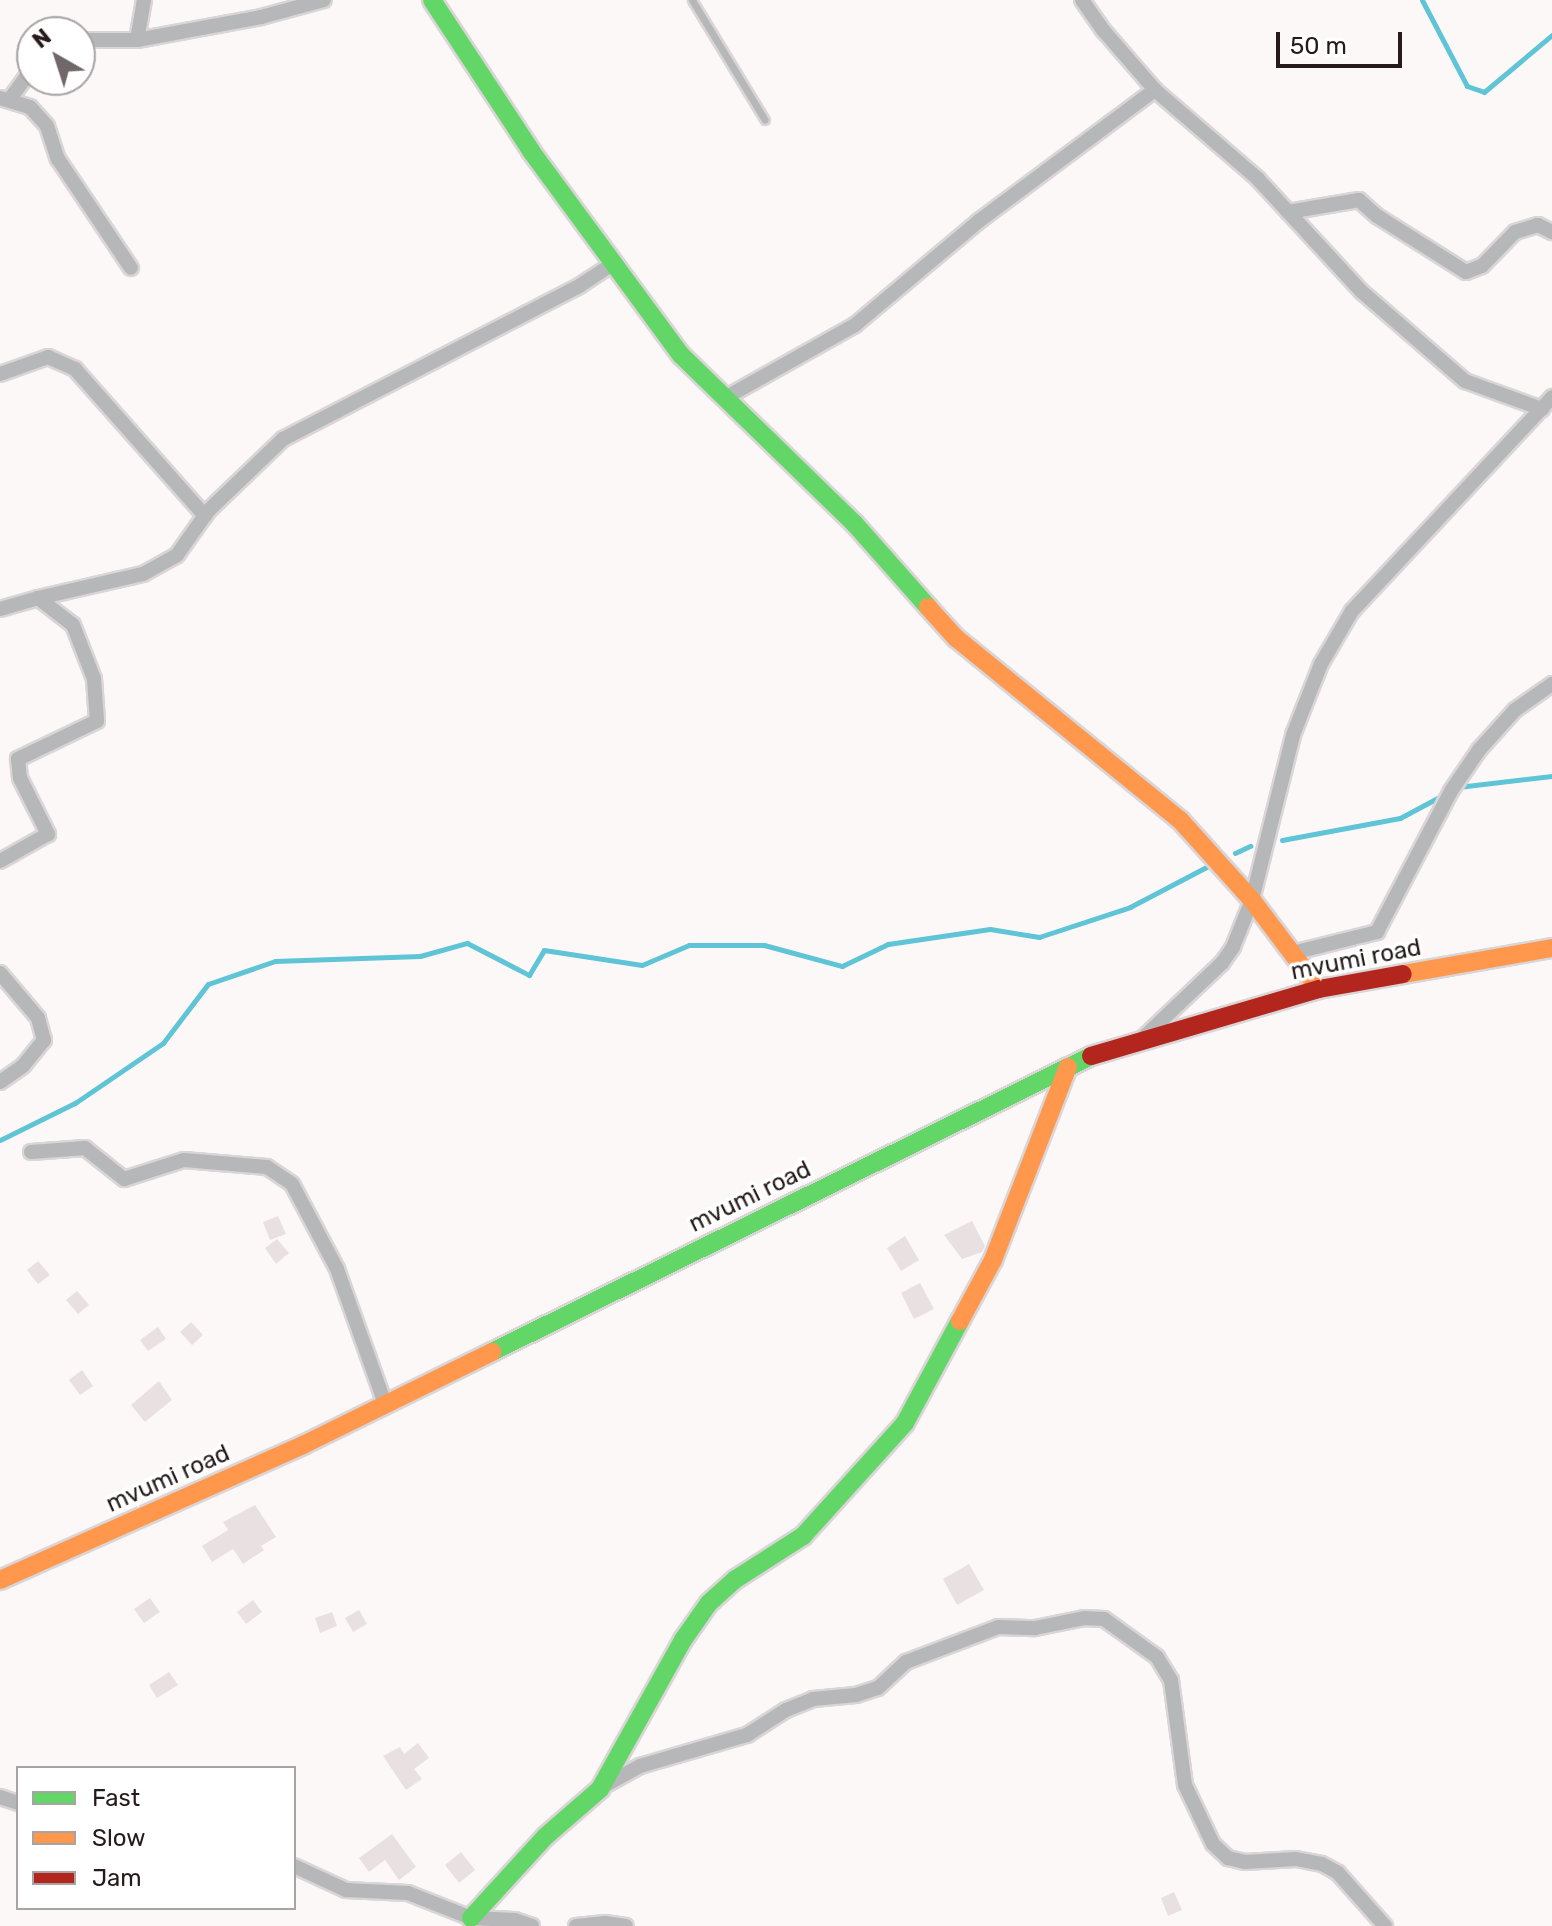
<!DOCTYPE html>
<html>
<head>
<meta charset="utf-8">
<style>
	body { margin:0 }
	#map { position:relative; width:1552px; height:1926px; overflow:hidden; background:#fdf8f8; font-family:Rubik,sans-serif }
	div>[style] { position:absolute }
	.stream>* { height:5px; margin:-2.5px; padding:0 2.5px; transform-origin:2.5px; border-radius:2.5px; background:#60c4d7 }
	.building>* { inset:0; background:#e9e0e1 }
	.roads { filter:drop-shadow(2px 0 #dad5d6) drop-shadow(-2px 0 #dad5d6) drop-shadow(0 2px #dad5d6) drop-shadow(0 -2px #dad5d6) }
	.lane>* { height:7px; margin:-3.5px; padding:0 3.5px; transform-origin:3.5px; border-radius:3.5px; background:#b6b7b9 }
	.street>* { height:14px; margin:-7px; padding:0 7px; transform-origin:7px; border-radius:7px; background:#b6b7b9 }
	.fast>* { height:18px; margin:-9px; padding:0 9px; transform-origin:9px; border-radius:9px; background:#63d668 }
	.slow>* { height:18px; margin:-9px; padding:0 9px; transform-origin:9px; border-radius:9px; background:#ff974d }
	.jam>* { height:18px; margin:-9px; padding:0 9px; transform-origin:9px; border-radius:9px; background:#b3261e }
	span { translate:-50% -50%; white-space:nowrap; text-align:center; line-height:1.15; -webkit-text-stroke:7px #fff; paint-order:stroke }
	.street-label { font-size:24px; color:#261a1c }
	.legend { position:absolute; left:16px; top:1766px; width:280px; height:144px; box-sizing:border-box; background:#fff; border:2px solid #a8a3a4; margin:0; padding:10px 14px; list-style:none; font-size:24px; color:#261a1c }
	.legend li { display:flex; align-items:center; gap:16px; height:40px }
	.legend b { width:40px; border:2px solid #a8a3a4 }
	.north { position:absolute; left:16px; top:16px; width:80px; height:80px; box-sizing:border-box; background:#fff; border:2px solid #a8a3a4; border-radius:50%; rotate:321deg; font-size:22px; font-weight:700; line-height:32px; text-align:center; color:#261a1c }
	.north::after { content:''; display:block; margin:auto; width:28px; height:36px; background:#716869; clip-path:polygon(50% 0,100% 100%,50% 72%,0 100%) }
	.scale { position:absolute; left:1276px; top:32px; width:126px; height:36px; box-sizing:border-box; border:4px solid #261a1c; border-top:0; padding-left:10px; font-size:24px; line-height:28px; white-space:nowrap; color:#261a1c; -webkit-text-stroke:6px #fff; paint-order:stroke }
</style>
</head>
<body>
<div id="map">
	<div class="stream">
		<i style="left:1422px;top:0;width:97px;rotate:62.4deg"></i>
		<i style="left:1467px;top:86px;width:18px;rotate:19deg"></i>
		<i style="left:1484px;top:92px;width:89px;rotate:-40deg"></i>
		<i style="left:1458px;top:787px;width:95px;rotate:-6.7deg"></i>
		<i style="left:1282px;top:840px;width:120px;rotate:-10.6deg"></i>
		<i style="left:1400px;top:818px;width:51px;rotate:-28.1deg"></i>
		<i style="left:1235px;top:853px;width:17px;rotate:-25deg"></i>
		<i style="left:0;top:1140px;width:84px;rotate:-26.3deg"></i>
		<i style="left:75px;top:1103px;width:107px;rotate:-34.3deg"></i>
		<i style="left:163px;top:1043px;width:74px;rotate:-52.7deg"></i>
		<i style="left:208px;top:984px;width:71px;rotate:-18.9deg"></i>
		<i style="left:275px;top:961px;width:145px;rotate:-2deg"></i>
		<i style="left:420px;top:956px;width:49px;rotate:-15.5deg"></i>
		<i style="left:467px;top:943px;width:70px;rotate:27.3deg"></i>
		<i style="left:529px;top:975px;width:29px;rotate:-59deg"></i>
		<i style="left:544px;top:950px;width:99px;rotate:8.7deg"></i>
		<i style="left:642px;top:965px;width:51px;rotate:-23.1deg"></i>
		<i style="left:689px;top:945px;width:75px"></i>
		<i style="left:764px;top:945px;width:81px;rotate:15.1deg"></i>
		<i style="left:842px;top:966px;width:51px;rotate:-25.6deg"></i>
		<i style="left:888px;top:944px;width:103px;rotate:-8.4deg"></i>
		<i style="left:990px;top:929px;width:50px;rotate:9.3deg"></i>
		<i style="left:1039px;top:937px;width:96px;rotate:-18.2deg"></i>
		<i style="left:1130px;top:907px;width:90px;rotate:-27.7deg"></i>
	</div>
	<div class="building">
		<i style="clip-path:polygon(278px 1216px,286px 1234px,270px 1240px,263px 1222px)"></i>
		<i style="clip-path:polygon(972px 1221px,985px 1246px,982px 1252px,962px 1259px,944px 1235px)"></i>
		<i style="clip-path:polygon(905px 1236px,919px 1260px,901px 1271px,887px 1248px)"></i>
		<i style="clip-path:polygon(277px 1239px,289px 1253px,276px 1264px,265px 1248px)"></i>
		<i style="clip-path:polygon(38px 1261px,50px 1275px,38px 1284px,27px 1270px)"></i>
		<i style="clip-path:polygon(920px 1283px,934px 1309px,914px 1319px,901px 1293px)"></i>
		<i style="clip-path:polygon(77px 1291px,89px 1305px,78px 1314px,66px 1300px)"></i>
		<i style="clip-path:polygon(191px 1322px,203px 1335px,192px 1345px,180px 1332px)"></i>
		<i style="clip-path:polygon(158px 1327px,166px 1339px,148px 1351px,140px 1340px)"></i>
		<i style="clip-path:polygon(82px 1370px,93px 1386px,80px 1395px,69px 1380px)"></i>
		<i style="clip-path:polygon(159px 1381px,172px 1400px,145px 1422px,131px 1405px)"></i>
		<i style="clip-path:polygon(255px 1505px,276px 1537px,261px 1546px,264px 1550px,243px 1564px,233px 1549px,212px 1562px,202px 1546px,228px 1530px,223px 1522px)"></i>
		<i style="clip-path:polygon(969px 1564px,984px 1590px,957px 1605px,943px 1579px)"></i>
		<i style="clip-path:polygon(150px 1598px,160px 1612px,144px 1623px,134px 1609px)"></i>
		<i style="clip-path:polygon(253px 1600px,262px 1612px,246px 1624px,237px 1612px)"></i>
		<i style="clip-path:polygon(359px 1610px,367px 1624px,353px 1632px,345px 1618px)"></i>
		<i style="clip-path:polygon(332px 1612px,337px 1626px,320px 1633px,315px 1618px)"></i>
		<i style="clip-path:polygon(169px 1672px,178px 1685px,157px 1698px,149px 1685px)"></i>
		<i style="clip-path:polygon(418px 1743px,429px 1758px,414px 1769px,422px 1779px,406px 1790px,383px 1756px,400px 1747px,404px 1754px)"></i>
		<i style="clip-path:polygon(392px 1834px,416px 1867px,399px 1880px,385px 1860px,369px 1872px,359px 1858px)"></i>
		<i style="clip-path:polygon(461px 1852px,475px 1870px,459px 1883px,445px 1865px)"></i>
		<i style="clip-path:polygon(1174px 1892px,1182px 1910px,1168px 1916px,1161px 1898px)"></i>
	</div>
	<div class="roads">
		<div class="lane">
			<i style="left:692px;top:0;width:140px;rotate:58.7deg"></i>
		</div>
		<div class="street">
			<i style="left:1082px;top:0;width:38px;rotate:55deg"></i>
			<i style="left:1104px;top:31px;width:78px;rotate:49.2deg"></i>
			<i style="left:1155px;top:90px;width:135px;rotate:40.8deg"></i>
			<i style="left:1257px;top:178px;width:154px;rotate:47.4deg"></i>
			<i style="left:1361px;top:291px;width:138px;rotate:40.9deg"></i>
			<i style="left:1465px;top:381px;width:82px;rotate:20deg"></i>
			<i style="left:80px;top:40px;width:57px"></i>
			<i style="left:137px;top:40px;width:126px;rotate:-10.5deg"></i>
			<i style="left:261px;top:17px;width:65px;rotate:-15.1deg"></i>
			<i style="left:137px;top:40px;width:41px;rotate:-80.1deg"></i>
			<i style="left:0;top:98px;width:31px;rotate:17deg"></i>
			<i style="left:30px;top:107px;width:25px;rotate:48deg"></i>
			<i style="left:47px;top:126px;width:35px;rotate:72deg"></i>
			<i style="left:58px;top:159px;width:131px;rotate:56.2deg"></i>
			<i style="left:10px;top:99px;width:37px;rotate:-54deg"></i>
			<i style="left:1288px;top:212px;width:72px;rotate:-9.6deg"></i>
			<i style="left:1359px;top:200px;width:24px;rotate:42deg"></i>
			<i style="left:1377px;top:216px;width:105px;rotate:32.2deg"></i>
			<i style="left:1466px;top:272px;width:17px;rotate:-21deg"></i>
			<i style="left:1482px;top:266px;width:47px;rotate:-45.9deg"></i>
			<i style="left:1515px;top:232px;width:24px;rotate:-17deg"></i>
			<i style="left:1538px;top:225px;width:16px;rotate:27deg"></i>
			<i style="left:0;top:374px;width:51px;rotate:-19.5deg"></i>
			<i style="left:48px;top:357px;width:30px;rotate:24deg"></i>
			<i style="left:75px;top:369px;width:196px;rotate:48.5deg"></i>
			<i style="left:725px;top:398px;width:149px;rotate:-29.3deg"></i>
			<i style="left:855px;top:325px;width:162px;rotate:-40deg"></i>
			<i style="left:979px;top:221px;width:219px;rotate:-36.7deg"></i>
			<i style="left:38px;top:598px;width:108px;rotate:-12.9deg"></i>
			<i style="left:143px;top:574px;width:39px;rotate:-29deg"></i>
			<i style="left:177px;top:555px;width:54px;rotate:-54.8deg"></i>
			<i style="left:208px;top:511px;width:104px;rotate:-43.8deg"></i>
			<i style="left:283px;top:439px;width:333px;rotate:-27.3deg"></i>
			<i style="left:579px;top:286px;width:38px;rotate:-33deg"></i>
			<i style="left:0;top:609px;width:40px;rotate:-16deg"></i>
			<i style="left:38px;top:598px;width:44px;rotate:37.6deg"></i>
			<i style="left:73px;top:625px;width:58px;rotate:68.7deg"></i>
			<i style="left:94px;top:679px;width:42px;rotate:85.9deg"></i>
			<i style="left:97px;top:721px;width:88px;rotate:154.3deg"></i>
			<i style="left:18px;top:759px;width:19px;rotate:84deg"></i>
			<i style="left:20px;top:778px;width:63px;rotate:63.4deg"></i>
			<i style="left:48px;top:834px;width:55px;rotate:150.6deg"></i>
			<i style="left:1292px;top:953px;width:88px;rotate:-13.9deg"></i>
			<i style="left:1377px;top:932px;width:159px;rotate:-62.3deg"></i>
			<i style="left:1451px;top:791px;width:50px;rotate:-55.7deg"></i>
			<i style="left:1479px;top:750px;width:54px;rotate:-48deg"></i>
			<i style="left:1515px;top:710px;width:45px;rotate:-35.1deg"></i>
			<i style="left:0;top:973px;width:59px;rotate:49.8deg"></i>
			<i style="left:38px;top:1018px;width:23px;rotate:75deg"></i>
			<i style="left:44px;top:1040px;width:33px;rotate:129deg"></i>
			<i style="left:23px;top:1066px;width:28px;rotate:145deg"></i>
			<i style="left:1144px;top:1037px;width:108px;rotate:-43.5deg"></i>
			<i style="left:1222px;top:963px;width:19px;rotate:-55deg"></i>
			<i style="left:1233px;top:947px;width:51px;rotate:-68deg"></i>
			<i style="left:1252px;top:900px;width:170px;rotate:-76deg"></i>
			<i style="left:1293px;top:735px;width:76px;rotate:-68.5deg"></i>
			<i style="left:1321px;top:664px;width:61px;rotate:-59.7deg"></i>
			<i style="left:1352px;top:611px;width:293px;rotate:-46.9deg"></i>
			<i style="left:31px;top:1152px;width:54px;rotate:-4.2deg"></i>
			<i style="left:85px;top:1148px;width:50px;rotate:38.5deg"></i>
			<i style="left:124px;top:1179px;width:63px;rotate:-17.6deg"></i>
			<i style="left:184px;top:1160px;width:83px;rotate:4.8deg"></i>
			<i style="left:267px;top:1167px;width:30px;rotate:34deg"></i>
			<i style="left:292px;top:1184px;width:96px;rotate:62.1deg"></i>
			<i style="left:337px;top:1269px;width:143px;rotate:70.4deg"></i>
			<i style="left:600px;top:1788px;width:46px;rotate:-28.8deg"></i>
			<i style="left:640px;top:1766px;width:111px;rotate:-16.2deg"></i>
			<i style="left:747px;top:1735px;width:46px;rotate:-32.7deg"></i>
			<i style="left:786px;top:1710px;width:29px;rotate:-22deg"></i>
			<i style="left:813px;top:1699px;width:43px;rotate:-5.3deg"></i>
			<i style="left:856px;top:1695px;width:23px;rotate:-18deg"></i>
			<i style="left:878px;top:1688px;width:38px;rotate:-43deg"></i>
			<i style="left:906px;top:1662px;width:98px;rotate:-20.8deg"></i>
			<i style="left:998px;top:1627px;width:37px;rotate:2deg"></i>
			<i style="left:1035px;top:1628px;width:50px;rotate:-11.5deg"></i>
			<i style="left:1084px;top:1618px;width:20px;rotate:3deg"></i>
			<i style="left:1104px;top:1619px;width:65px;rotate:35.6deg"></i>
			<i style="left:1157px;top:1657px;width:27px;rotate:59deg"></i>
			<i style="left:1171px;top:1680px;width:106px;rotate:82.4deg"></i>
			<i style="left:1185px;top:1785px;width:65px;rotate:64.6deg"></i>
			<i style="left:1213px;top:1844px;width:21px;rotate:43deg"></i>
			<i style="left:1228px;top:1858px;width:17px;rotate:13deg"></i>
			<i style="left:1245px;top:1862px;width:51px;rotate:-3.4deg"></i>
			<i style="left:1296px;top:1859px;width:26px;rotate:11deg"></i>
			<i style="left:1322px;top:1864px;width:18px;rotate:29deg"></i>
			<i style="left:1338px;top:1873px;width:71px;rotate:48.4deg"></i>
			<i style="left:0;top:1797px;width:19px;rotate:18deg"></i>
			<i style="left:294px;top:1866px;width:57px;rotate:24.8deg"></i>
			<i style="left:346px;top:1890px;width:62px;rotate:2.8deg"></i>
			<i style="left:408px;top:1893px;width:68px;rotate:21.6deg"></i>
			<i style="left:471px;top:1918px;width:44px;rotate:2.6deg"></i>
			<i style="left:515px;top:1920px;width:18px;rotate:19deg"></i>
			<i style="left:576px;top:1926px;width:29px;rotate:-6deg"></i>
			<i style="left:605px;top:1923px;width:21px;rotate:8deg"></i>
		</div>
		<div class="fast">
			<i style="left:432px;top:0;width:181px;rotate:56.7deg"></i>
			<i style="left:531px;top:151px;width:253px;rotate:53.7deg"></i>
			<i style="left:681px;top:355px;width:241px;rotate:44.2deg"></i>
			<i style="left:854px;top:523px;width:112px;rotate:48.6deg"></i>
			<i style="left:492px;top:1352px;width:668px;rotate:-26.3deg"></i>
			<i style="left:471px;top:1918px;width:111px;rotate:-47.6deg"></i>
			<i style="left:546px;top:1836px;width:72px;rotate:-41deg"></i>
			<i style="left:600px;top:1789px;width:171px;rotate:-60.9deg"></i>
			<i style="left:683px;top:1640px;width:45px;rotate:-54.9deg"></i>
			<i style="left:709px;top:1603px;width:36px;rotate:-42deg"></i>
			<i style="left:736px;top:1579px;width:80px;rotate:-32.7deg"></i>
			<i style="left:803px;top:1536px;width:152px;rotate:-47.9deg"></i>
			<i style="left:905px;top:1423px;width:116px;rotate:-61.7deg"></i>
		</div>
		<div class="slow">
			<i style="left:928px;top:607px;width:42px;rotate:47.9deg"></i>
			<i style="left:956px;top:638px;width:289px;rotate:39.1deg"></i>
			<i style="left:1180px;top:820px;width:108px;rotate:48deg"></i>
			<i style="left:1252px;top:900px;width:111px;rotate:53deg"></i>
			<i style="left:1403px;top:974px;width:151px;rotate:-9.9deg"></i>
			<i style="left:960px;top:1321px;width:69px;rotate:-61.6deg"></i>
			<i style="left:993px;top:1260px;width:207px;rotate:-68.8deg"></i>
			<i style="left:0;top:1580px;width:332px;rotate:-24deg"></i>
			<i style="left:303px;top:1445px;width:211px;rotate:-26.2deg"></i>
		</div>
		<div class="jam">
			<i style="left:1091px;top:1056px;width:238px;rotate:-16.4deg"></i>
			<i style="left:1319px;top:989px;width:85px;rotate:-10.1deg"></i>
		</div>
	</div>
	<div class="street-label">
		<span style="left:1356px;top:960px;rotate:-11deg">mvumi road</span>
		<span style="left:750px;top:1197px;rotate:-26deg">mvumi road</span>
		<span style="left:168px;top:1479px;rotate:-24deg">mvumi road</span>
	</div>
	<ul class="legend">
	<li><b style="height:10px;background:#63d668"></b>Fast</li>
	<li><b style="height:10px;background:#ff974d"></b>Slow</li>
	<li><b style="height:10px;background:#b3261e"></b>Jam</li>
	</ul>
	<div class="north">N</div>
	<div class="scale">50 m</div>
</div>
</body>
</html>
